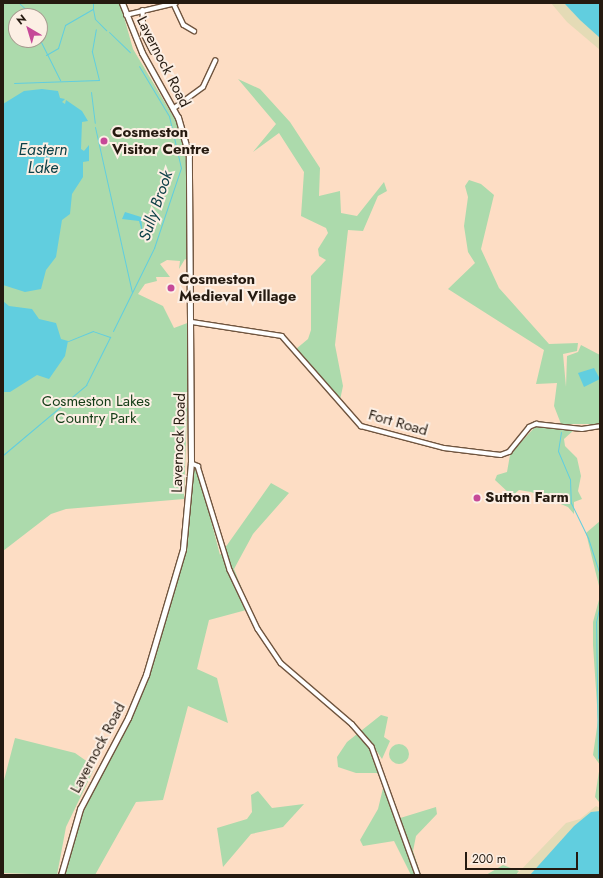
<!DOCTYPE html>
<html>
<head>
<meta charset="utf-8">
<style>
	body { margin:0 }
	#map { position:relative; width:603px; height:878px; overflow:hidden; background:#fdddc4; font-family:Jost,sans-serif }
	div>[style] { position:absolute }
	.green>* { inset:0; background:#acdaac }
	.round { border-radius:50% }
	.sand>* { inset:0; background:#e4dbb6 }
	.water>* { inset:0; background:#61cedf }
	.stream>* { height:1px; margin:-0.5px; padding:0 0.5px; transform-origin:0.5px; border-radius:0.5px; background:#61cedf }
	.roads { filter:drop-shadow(1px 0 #70553f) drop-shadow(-1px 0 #70553f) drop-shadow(0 1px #70553f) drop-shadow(0 -1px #70553f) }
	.minor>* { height:3.5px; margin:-1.75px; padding:0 1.75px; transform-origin:1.75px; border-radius:1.75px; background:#fff }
	.secondary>* { height:4.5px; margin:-2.25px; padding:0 2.25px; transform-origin:2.25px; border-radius:2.25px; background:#fff }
	.rail>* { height:2.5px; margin-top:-1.25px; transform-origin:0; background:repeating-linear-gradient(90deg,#fcefe4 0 3px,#45372b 0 6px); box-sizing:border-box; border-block:1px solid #45372b }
	.dots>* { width:11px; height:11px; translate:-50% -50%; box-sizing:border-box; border:2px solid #fcefe4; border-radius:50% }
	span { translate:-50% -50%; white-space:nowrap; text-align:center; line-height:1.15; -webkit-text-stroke:4px #fcefe4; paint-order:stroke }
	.street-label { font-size:15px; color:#251a10 }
	.poi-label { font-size:15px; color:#251a10; font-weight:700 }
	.left { translate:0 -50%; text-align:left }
	.park-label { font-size:15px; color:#143d17 }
	.water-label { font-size:16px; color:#0e4148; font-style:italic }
	.frame { position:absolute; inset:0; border:4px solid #251a10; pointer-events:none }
	.north { position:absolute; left:8px; top:8px; width:40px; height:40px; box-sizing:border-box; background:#fcefe4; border:1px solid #a69a8f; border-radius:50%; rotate:322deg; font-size:11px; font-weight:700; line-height:16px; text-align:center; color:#251a10 }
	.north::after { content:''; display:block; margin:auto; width:14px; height:18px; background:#c64998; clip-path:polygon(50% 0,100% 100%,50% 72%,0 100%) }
	.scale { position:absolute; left:465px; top:852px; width:113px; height:18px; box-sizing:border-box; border:2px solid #251a10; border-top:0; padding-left:5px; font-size:12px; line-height:14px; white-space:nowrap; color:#251a10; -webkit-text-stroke:3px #fcefe4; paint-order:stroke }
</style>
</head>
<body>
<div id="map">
	<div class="green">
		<i style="clip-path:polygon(evenodd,3px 3px,120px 3px,133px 49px,179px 126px,188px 169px,189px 261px,185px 259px,179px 269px,180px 261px,167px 260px,160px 264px,170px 277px,156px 277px,157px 281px,145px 284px,138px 294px,163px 306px,174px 328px,190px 322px,184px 499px,66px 509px,51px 514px,3px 551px,3px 3px,16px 16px,40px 16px,40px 40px,16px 40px,16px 16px)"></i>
		<i style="clip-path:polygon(238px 79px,260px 89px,290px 122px,320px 168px,319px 196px,340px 191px,341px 213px,357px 216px,384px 182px,387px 191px,378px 196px,363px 231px,348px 230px,335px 345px,343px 386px,340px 400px,296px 349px,308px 339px,311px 330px,311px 276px,326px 260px,319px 256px,318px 249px,328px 233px,326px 228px,301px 216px,304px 172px,279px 133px,253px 152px,276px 124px)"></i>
		<i style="clip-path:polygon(469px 180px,481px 184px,494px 195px,481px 249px,499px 288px,549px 344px,578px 343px,577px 351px,563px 354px,566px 387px,567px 356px,578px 352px,581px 345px,600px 355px,600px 424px,561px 424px,554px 406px,557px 383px,536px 384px,544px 350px,448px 289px,475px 263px,468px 252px,464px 226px,468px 197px,465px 186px)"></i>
		<i style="clip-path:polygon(536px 426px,575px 429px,564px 439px,565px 446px,577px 458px,581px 476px,578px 491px,582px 499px,574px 502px,574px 514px,568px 507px,531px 492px,519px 490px,512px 496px,495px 480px,497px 475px,507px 472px,510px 455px,491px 457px,510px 454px)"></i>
		<i style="clip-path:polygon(193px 468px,199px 474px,220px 555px,271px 483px,289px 493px,253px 534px,234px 569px,250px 609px,209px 620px,197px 669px,217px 678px,228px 723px,188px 706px,163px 800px,136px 802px,95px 875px,64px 875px,89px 794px,143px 691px,186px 551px)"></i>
		<i style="clip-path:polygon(600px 521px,600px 590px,586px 533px)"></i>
		<i style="clip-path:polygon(600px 596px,600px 801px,599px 802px,595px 797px,600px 765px,593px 755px,598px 720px,593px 645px,593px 622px)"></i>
		<i style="clip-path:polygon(381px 715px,388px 717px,384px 737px,390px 741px,382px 759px,376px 750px,372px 752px,383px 781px,377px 773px,356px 773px,338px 767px,337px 757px,347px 742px)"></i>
		<i style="clip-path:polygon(15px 738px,75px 753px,95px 767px,66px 827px,57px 875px,3px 873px,3px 784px)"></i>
		<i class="round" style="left:389px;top:744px;width:20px;height:20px"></i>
		<i style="clip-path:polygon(384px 784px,397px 819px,436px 807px,437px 814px,416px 836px,413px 851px,421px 875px,411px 875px,394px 841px,363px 846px,360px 840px,378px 809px)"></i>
		<i style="clip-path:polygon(258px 791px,272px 808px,304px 804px,283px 827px,251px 834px,223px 867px,217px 828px,247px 819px,252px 812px,251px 795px)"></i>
		<i style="clip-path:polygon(503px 865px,519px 871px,516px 875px,486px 875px)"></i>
	</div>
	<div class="sand">
		<i style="clip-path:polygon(551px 3px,564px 3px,600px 38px,600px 50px,567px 22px)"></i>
		<i style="clip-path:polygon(596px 806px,600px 808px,600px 875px,516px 875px,566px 823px,580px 819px)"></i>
	</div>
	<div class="water">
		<i style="clip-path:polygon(564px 3px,600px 3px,600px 38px,580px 20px)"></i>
		<i style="clip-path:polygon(42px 89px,58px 91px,60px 98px,65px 99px,62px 102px,65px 104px,66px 100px,82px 111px,88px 121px,82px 122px,81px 149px,84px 151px,89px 145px,89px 161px,83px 162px,83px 177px,72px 194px,70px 214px,62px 220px,56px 257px,46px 270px,41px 289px,25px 292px,3px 285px,3px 104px,24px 91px)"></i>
		<i style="clip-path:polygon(125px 212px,141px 217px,143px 235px,139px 221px,122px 219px)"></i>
		<i style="clip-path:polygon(3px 301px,9px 306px,32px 309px,39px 319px,56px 323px,61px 339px,68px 341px,65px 356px,49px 379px,37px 375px,10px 392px,3px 392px)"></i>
		<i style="clip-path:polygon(594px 368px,600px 379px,584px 387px,578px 373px)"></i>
		<i style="clip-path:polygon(600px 811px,600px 875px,530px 875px,574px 826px,591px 812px)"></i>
	</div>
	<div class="stream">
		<i style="left:19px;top:3px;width:19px;rotate:43deg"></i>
		<i style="left:93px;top:3px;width:6px;rotate:90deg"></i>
		<i style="left:109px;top:32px;width:29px;rotate:44deg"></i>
		<i style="left:40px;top:40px;width:45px;rotate:63.4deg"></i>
		<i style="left:46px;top:55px;width:14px;rotate:-30deg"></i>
		<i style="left:58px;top:48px;width:24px;rotate:-73deg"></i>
		<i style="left:65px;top:25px;width:32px;rotate:-30deg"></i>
		<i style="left:93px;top:9px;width:10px;rotate:79deg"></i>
		<i style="left:95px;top:19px;width:16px;rotate:45deg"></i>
		<i style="left:14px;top:83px;width:85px;rotate:-2deg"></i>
		<i style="left:99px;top:80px;width:30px;rotate:-104deg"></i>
		<i style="left:92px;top:51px;width:22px;rotate:-80deg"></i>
		<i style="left:91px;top:92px;width:31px;rotate:83deg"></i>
		<i style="left:95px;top:127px;width:169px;rotate:77.4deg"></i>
		<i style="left:113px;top:331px;width:93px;rotate:-63.7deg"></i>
		<i style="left:154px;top:248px;width:84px;rotate:-71.4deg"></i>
		<i style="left:181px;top:168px;width:53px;rotate:-103deg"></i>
		<i style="left:169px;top:116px;width:58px;rotate:-121deg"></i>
		<i style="left:561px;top:432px;width:19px;rotate:99deg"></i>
		<i style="left:558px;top:451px;width:30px;rotate:67deg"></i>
		<i style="left:570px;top:479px;width:24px;rotate:88deg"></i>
		<i style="left:571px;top:503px;width:39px;rotate:64deg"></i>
		<i style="left:588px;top:538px;width:40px;rotate:72deg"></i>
		<i style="left:3px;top:455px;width:109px;rotate:-40.1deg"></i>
		<i style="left:86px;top:385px;width:54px;rotate:-63.4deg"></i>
		<i style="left:110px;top:337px;width:18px;rotate:-161deg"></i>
		<i style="left:93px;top:331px;width:27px;rotate:158deg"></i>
		<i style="left:598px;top:758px;width:136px;rotate:-90.8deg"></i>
		<i style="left:596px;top:622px;width:18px;rotate:-77deg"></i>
	</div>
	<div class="roads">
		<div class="minor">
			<i style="left:174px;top:4px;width:23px;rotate:65deg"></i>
			<i style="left:184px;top:25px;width:12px;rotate:31deg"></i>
			<i style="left:143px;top:10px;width:24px;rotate:88deg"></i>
			<i style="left:144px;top:34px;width:20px;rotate:63deg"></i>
			<i style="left:126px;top:15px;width:51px;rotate:-13.5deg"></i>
			<i style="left:173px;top:109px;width:37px;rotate:-36deg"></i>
			<i style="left:203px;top:87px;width:29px;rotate:-65deg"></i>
			<i style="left:192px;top:322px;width:91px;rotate:8.8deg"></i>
			<i style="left:282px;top:336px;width:120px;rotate:48.7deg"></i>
			<i style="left:361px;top:426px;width:86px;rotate:14.8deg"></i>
			<i style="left:444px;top:448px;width:57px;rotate:7deg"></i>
			<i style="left:501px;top:455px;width:9px;rotate:-21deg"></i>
			<i style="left:509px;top:452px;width:32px;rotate:-51deg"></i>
			<i style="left:529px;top:427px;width:8px;rotate:-23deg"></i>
			<i style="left:536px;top:424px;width:46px;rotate:6.2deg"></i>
			<i style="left:582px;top:429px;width:18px;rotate:-9deg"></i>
			<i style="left:191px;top:463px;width:8px;rotate:23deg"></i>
			<i style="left:198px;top:466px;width:109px;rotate:72.9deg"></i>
			<i style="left:230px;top:570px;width:65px;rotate:64.6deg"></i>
			<i style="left:258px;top:629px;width:41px;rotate:55.9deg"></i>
			<i style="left:281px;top:663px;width:94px;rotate:40.7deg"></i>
			<i style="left:352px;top:724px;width:30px;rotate:49deg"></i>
			<i style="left:372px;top:747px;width:136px;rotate:70.2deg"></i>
		</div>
		<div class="secondary">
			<i style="left:61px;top:875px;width:69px;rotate:-73.9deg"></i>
			<i style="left:80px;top:809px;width:103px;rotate:-62.2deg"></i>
			<i style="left:128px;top:718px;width:47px;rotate:-67.3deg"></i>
			<i style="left:146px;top:675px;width:131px;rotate:-73.6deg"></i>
			<i style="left:183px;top:549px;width:86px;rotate:-84.7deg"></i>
			<i style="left:191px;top:463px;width:307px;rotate:-90.4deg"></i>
			<i style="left:189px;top:156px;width:40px;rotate:-106deg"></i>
			<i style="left:178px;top:118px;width:74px;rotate:-119deg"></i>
			<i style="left:142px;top:53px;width:54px;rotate:-111.8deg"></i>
		</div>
	</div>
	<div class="rail">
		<i style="left:112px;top:128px;width:4px;rotate:56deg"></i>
	</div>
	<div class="dots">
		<i style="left:104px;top:141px;background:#c64998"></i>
		<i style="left:171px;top:288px;background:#c64998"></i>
		<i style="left:477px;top:498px;background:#c64998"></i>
	</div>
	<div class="street-label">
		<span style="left:163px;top:62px;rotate:63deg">Lavernock Road</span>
		<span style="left:398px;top:423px;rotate:16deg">Fort Road</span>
		<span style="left:179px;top:443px;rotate:-88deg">Lavernock Road</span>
		<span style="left:98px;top:748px;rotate:-62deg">Lavernock Road</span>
	</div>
	<div class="poi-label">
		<span class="left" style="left:112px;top:141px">Cosmeston<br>Visitor Centre</span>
		<span class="left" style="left:179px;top:288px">Cosmeston<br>Medieval Village</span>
		<span class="left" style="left:485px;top:498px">Sutton Farm</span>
	</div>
	<div class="park-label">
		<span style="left:96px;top:410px">Cosmeston Lakes<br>Country Park</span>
	</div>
	<div class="water-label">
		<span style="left:43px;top:159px">Eastern<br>Lake</span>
		<span style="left:156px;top:206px;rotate:-71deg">Sully Brook</span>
	</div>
	<div class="frame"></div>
	<div class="north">N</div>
	<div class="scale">200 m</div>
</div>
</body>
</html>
